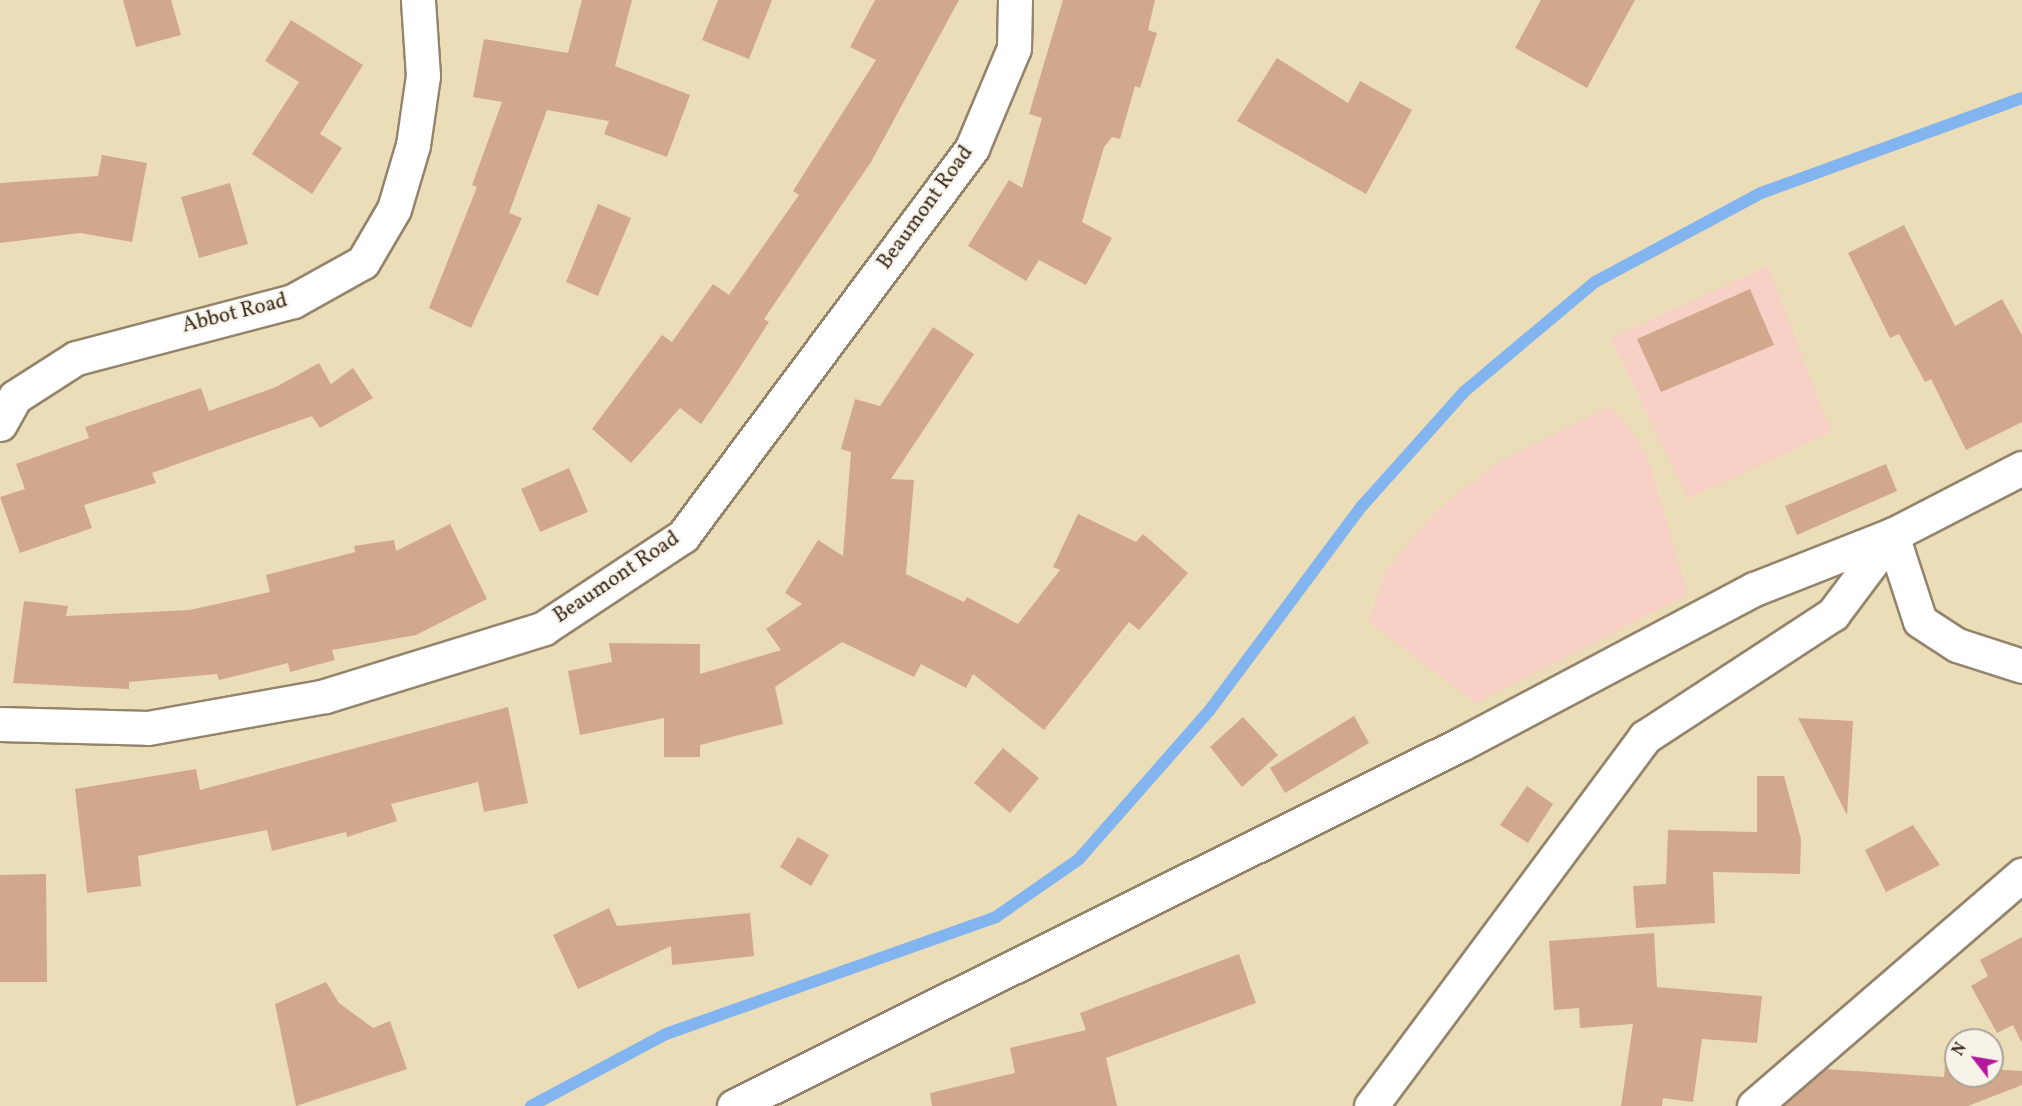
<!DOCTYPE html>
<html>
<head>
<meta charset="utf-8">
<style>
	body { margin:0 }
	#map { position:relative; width:2022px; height:1106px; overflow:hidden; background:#ecddb9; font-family:Vollkorn,serif }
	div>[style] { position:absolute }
	.built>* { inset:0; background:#f7d1c6 }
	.stream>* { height:12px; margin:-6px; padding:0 6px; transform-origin:6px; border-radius:6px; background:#82b5ef }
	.building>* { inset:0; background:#d1a88c }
	.roads { filter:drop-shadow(2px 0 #94846c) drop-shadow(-2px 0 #94846c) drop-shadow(0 2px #94846c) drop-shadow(0 -2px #94846c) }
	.minor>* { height:33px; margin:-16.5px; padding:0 16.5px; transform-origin:16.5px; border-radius:16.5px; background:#fff }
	span { translate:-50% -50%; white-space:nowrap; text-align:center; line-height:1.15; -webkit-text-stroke:4.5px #f7f3e8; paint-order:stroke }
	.street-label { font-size:21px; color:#3b2a1e }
	.north { position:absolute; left:1944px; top:1028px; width:60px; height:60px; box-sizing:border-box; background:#f7f3e8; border:2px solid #aca397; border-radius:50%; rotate:301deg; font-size:16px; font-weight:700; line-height:24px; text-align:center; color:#3b2a1e }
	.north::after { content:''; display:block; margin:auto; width:21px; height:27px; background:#b5179e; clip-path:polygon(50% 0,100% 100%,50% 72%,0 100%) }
</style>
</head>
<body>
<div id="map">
	<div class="built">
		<i style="clip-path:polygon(1768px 266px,1831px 432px,1688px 499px,1611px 338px)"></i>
		<i style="clip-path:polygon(1611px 406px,1646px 452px,1688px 595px,1476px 703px,1369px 622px,1385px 572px,1435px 512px,1500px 461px)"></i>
	</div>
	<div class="stream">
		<i style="left:531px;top:1106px;width:153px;rotate:-28.1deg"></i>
		<i style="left:666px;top:1034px;width:350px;rotate:-19.5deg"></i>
		<i style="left:996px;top:917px;width:101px;rotate:-34.9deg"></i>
		<i style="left:1079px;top:859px;width:197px;rotate:-48.7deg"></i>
		<i style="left:1209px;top:711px;width:256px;rotate:-53.3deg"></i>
		<i style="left:1362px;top:506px;width:154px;rotate:-48.2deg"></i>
		<i style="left:1465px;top:391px;width:170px;rotate:-40deg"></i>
		<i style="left:1595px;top:282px;width:188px;rotate:-28.2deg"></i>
		<i style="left:1761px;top:193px;width:278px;rotate:-20deg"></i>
	</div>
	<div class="building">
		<i style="clip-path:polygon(123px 0,171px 0,181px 35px,136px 47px)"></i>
		<i style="clip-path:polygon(582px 0,632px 0,615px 66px,690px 95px,667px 157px,604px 134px,609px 121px,547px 110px,509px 213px,522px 218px,471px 328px,429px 308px,477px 187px,472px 185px,502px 102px,473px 97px,484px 39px,568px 53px)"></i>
		<i style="clip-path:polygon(718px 0,772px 0,749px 59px,702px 40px)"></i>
		<i style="clip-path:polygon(875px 0,959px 0,871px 162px,764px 319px,769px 322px,729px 384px,701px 424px,680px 408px,631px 463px,592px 429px,662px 335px,672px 342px,713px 284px,729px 295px,799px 195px,793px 191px,876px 60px,850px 47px)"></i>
		<i style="clip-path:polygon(1063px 0,1155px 0,1148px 30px,1157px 33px,1140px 88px,1135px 86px,1120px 139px,1112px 137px,1104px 147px,1082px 222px,1112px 238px,1086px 285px,1039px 260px,1026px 281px,968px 246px,1009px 180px,1022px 188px,1042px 118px,1029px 114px)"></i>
		<i style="clip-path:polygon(1541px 0,1635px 0,1587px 88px,1515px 48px)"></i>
		<i style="clip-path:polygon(291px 20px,363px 65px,320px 134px,342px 148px,312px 194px,252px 154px,299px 82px,265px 61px)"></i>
		<i style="clip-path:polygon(1277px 58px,1348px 103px,1360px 81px,1412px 110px,1366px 194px,1237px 121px)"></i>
		<i style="clip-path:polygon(102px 155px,147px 163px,132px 242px,80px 233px,0 243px,0 183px,98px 176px)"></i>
		<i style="clip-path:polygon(230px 183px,248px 244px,199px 258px,181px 197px)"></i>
		<i style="clip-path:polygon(598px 204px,631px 218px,598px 296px,566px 282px)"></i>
		<i style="clip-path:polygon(1904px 225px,1955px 326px,2002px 299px,2022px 335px,2022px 422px,1966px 450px,1931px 379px,1925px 382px,1899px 334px,1890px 338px,1848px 253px)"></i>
		<i style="clip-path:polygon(1750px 289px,1774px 345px,1661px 392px,1637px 339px)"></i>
		<i style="clip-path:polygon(933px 327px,974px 354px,891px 479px,914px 480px,906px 574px,964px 602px,967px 597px,1018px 624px,1060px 570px,1053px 567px,1078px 514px,1136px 542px,1143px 534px,1188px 573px,1139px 630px,1129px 622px,1044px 730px,973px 674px,966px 688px,921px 664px,914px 677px,842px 642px,775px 687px,783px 724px,700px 745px,700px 757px,664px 757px,664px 718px,580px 735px,568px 671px,612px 662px,609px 643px,700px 644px,700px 674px,781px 650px,766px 629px,802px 604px,785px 593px,818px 540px,843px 556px,851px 452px,841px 449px,855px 399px,880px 406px)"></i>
		<i style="clip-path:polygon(319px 363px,331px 384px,353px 368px,373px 398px,320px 428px,312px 416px,152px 473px,156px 483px,84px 505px,92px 528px,20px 553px,0 497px,25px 489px,16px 464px,89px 438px,85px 427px,201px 388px,209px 411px,276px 387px)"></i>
		<i style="clip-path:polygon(1886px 464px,1897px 491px,1797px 535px,1785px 506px)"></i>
		<i style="clip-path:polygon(569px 468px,588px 512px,540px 532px,521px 489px)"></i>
		<i style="clip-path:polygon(450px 524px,487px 599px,416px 635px,332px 650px,335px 660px,290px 672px,288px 663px,219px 680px,217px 674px,129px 682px,129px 689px,13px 683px,24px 601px,68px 606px,66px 616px,190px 610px,270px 592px,266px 575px,355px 552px,354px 546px,394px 540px,396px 551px)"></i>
		<i style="clip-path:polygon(508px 707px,528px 803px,484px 812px,478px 782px,391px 804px,397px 821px,347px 837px,346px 832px,272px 851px,267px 830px,138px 856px,141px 886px,87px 893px,75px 789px,196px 769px,200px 790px)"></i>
		<i style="clip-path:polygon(1354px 716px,1369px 743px,1285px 793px,1270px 768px)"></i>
		<i style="clip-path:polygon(1243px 717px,1278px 755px,1242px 787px,1210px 747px)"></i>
		<i style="clip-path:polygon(1798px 718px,1853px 721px,1847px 815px)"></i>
		<i style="clip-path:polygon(1003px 748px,1039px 778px,1010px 813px,974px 783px)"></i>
		<i style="clip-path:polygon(1757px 776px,1784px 776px,1801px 839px,1800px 874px,1713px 872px,1715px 923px,1636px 928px,1633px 886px,1666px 884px,1668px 830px,1757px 832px)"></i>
		<i style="clip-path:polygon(1527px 786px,1553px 804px,1528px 843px,1500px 825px)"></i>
		<i style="clip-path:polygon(1913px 825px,1940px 865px,1886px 892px,1865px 850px)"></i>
		<i style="clip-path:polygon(798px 837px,829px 855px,811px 886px,780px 867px)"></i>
		<i style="clip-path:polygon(46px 874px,47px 982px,0 982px,0 875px)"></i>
		<i style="clip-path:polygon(609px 908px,617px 926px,750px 913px,754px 956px,672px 965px,671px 946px,578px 989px,553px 935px)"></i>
		<i style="clip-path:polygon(1654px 933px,1657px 987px,1762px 996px,1757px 1043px,1702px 1039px,1693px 1102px,1663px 1098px,1662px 1106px,1621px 1106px,1633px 1024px,1580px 1028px,1579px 1008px,1554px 1010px,1549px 941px)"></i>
		<i style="clip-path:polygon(2022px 937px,2022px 1043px,2013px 1025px,1997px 1033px,1971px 986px,1988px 976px,1980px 960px)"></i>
		<i style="clip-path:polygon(1239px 954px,1256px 1003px,1106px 1058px,1117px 1106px,932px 1106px,930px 1093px,1015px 1073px,1010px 1048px,1086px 1030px,1080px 1013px)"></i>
		<i style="clip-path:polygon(326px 982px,339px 1003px,373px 1028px,390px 1021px,407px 1069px,296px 1106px,275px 1004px)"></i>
		<i style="clip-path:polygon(1945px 1065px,1956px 1066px,1956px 1076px,1992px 1076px,1992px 1069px,2022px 1071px,2022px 1085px,1968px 1106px,1783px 1106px,1826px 1069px,1944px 1077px)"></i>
	</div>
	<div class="roads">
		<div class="minor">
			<i style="left:0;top:424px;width:31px;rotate:-61deg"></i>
			<i style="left:15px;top:397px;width:72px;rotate:-32.6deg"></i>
			<i style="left:76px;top:358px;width:224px;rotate:-14.7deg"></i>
			<i style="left:293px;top:301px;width:80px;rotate:-29.1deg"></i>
			<i style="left:363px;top:262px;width:61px;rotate:-59.7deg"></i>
			<i style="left:394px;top:209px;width:67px;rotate:-73.5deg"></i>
			<i style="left:413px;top:145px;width:70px;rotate:-81.8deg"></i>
			<i style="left:423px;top:76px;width:76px;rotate:-93.8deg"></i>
			<i style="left:1892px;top:535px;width:90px;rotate:72deg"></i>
			<i style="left:1920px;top:621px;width:44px;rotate:33deg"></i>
			<i style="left:1957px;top:645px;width:68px;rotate:17.9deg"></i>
			<i style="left:0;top:724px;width:148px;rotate:1.5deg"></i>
			<i style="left:148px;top:728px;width:180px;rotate:-10.2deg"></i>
			<i style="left:325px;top:696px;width:229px;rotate:-17.2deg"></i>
			<i style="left:544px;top:628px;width:167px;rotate:-33.5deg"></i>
			<i style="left:683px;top:536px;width:484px;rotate:-53.3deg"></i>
			<i style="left:972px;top:148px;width:108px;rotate:-67.2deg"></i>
			<i style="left:1014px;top:48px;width:48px;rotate:-88.8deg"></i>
			<i style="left:734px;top:1106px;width:814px;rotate:-26.47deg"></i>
			<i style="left:1463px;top:743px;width:329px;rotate:-27.9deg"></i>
			<i style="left:1754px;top:589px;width:148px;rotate:-21.4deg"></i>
			<i style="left:1892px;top:535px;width:146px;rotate:-27.3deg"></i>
			<i style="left:1371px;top:1106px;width:460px;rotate:-53.4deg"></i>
			<i style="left:1645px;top:737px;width:225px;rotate:-33.2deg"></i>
			<i style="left:1833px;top:614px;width:99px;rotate:-53.2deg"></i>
			<i style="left:1754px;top:1106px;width:354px;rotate:-40.8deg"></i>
		</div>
	</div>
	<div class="street-label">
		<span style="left:926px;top:208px;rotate:-54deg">Beaumont Road</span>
		<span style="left:235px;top:314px;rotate:-14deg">Abbot Road</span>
		<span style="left:617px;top:578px;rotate:-34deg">Beaumont Road</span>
	</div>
	<div class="north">N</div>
</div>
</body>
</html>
